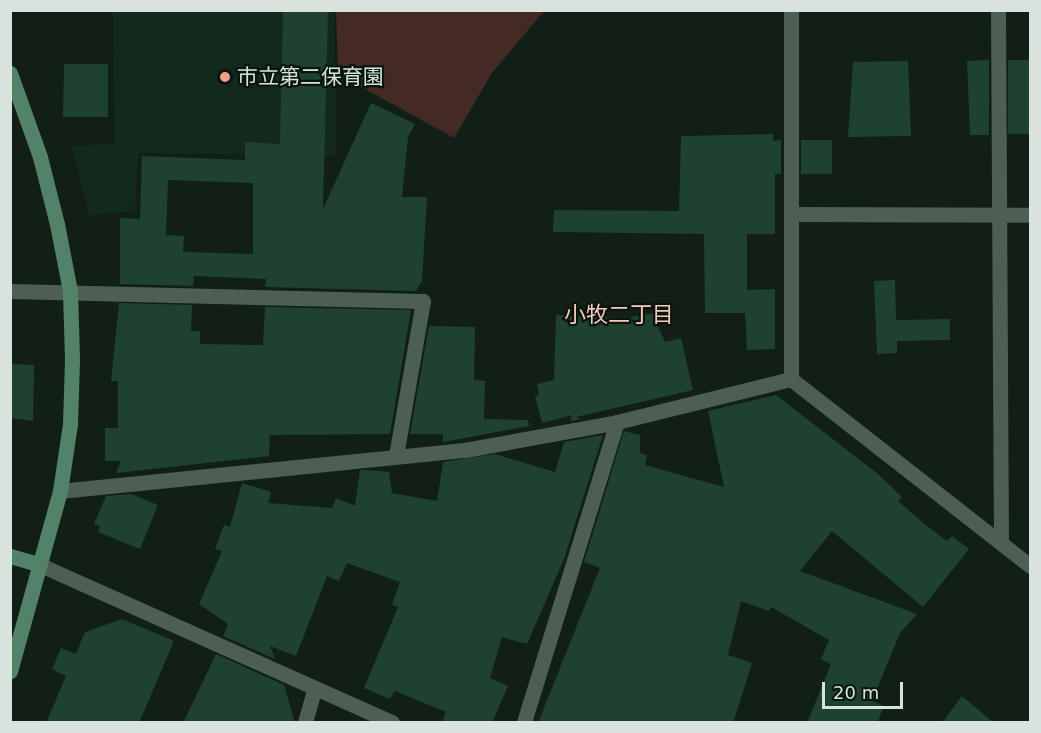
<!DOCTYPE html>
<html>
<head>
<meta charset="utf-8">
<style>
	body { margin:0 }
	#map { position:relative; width:1041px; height:733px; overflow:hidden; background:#111f17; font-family:"DejaVu Sans","Noto Sans JP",sans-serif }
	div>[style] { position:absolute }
	.built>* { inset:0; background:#14291e }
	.green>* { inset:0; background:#442a24 }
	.building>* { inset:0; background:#1e422f }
	.street>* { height:15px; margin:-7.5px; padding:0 7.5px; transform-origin:7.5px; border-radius:7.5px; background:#4d5e54 }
	.secondary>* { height:15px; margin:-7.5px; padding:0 7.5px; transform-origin:7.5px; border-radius:7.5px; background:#528369 }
	.dots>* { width:16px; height:16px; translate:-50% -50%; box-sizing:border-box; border:3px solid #08160e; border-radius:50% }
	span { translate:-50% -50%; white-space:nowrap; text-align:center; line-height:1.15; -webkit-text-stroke:4.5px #08160e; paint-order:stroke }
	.poi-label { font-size:21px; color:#d9e3dd }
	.left { translate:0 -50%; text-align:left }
	.neighbourhood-label { font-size:22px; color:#f9c7bb }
	.frame { position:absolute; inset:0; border:12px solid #d9e3dd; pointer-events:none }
	.scale { position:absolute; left:822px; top:682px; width:81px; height:27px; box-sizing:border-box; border:3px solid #d9e3dd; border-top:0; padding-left:8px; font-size:18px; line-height:21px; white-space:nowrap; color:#d9e3dd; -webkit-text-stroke:4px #08160e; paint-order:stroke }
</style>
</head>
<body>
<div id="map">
	<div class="built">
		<i style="clip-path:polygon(113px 11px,334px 11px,337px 155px,138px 153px,135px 211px,89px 215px,72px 147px,115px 143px)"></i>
	</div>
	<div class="green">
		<i style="clip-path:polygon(336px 11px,336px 10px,544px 11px,492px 73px,454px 138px,338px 74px)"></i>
	</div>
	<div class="building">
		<i style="clip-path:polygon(evenodd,283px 10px,328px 10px,323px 209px,371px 103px,415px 124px,408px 137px,402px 197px,427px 197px,422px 281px,416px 291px,265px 287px,266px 279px,194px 276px,193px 286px,120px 284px,120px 218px,140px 219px,142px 156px,245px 160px,245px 142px,280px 144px,283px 10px,168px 180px,253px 183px,253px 254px,183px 252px,184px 236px,166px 235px,168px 180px)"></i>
		<i style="clip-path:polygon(989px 60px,989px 135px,970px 135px,967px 61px)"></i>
		<i style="clip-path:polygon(1008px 60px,1030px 60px,1030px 134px,1008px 134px)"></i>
		<i style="clip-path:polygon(908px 61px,911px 136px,848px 137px,853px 62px)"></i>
		<i style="clip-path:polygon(64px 64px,108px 64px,108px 117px,63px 117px)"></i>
		<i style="clip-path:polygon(773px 134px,773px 141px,781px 140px,781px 174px,775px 174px,775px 234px,747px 234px,747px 290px,775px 289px,775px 349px,747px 350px,745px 313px,705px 313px,704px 234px,553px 232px,554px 210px,679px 211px,681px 136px)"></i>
		<i style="clip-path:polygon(801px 140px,832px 140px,832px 174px,801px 174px)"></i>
		<i style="clip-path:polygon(895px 280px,896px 320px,950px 319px,950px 340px,897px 341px,897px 353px,877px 354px,874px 281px)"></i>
		<i style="clip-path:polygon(119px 303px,192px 305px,191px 331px,200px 331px,200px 344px,263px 345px,265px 307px,411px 310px,390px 434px,270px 435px,269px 456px,116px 473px,121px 461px,105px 461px,105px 428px,118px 428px,118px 381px,111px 381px)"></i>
		<i style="clip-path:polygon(652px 313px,665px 342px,681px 338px,693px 390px,576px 417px,581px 419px,570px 421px,572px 415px,542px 423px,535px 396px,539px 395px,537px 384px,554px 380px,556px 315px,627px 318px)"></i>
		<i style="clip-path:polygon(429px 326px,475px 327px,474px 380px,485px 381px,484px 419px,528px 420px,529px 426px,443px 442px,443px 434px,410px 434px)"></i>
		<i style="clip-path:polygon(10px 364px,34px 365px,33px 421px,10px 418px)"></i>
		<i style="clip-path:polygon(776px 395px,878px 474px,902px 497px,898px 501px,922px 522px,947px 541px,952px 536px,969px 549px,923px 607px,832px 531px,800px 571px,917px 614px,900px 633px,872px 701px,884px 706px,877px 723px,807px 723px,831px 664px,821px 659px,829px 640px,771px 607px,769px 611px,741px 601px,728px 655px,752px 663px,733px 723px,538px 723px,600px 568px,584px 562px,624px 431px,640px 435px,640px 453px,647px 455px,645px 465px,724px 487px,708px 411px)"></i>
		<i style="clip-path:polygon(603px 435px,564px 559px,527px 644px,502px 637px,490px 678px,508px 686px,492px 723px,442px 723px,446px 712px,395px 691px,390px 699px,364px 688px,398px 607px,392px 605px,400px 582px,347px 563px,339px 581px,327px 576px,296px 656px,270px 646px,275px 659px,223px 636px,228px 624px,199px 604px,222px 551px,215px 549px,224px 525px,230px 527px,242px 483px,271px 492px,268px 503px,332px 508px,336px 498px,355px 506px,360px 470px,367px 470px,389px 472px,392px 493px,437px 501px,443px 462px,495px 454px,555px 472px,564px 442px)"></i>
		<i style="clip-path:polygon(131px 494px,158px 505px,140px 549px,98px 532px,100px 526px,94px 524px,106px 496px)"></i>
		<i style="clip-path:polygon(122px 619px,174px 641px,139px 723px,46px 723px,66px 676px,52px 669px,61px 648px,76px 654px,85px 632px)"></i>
		<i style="clip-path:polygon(216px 654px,284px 685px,295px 723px,183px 723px)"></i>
		<i style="clip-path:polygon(962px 696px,994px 723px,942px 723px)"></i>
	</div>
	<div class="street">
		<i style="left:791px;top:10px;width:369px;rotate:90deg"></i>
		<i style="left:791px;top:379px;width:303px;rotate:38deg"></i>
		<i style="left:998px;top:10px;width:533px;rotate:89.68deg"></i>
		<i style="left:792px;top:214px;width:238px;rotate:0.2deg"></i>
		<i style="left:10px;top:291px;width:413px;rotate:1.4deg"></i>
		<i style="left:423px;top:301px;width:157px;rotate:99.9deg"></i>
		<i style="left:60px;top:491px;width:407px;rotate:-5.8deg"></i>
		<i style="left:465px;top:450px;width:155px;rotate:-10.4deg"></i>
		<i style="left:617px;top:422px;width:179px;rotate:-13.9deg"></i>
		<i style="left:38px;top:564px;width:388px;rotate:24.1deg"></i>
		<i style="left:305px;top:722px;width:35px;rotate:-74deg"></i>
		<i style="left:524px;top:722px;width:314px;rotate:-72.8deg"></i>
	</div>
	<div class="secondary">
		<i style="left:10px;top:73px;width:89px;rotate:70.3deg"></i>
		<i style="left:40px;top:157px;width:69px;rotate:75.8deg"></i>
		<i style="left:57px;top:224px;width:68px;rotate:79deg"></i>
		<i style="left:70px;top:291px;width:69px;rotate:88.3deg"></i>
		<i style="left:72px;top:360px;width:64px;rotate:91.8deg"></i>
		<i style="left:70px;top:424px;width:68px;rotate:98.5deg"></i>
		<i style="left:60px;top:491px;width:187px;rotate:105.5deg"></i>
		<i style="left:10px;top:556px;width:29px;rotate:16deg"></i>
	</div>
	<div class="dots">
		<i style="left:225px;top:77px;background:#f49e8a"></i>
	</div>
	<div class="poi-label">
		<span class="left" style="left:237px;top:77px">市立第二保育園</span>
	</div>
	<div class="neighbourhood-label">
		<span style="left:619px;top:315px">小牧二丁目</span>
	</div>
	<div class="frame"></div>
	<div class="scale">20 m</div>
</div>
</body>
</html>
